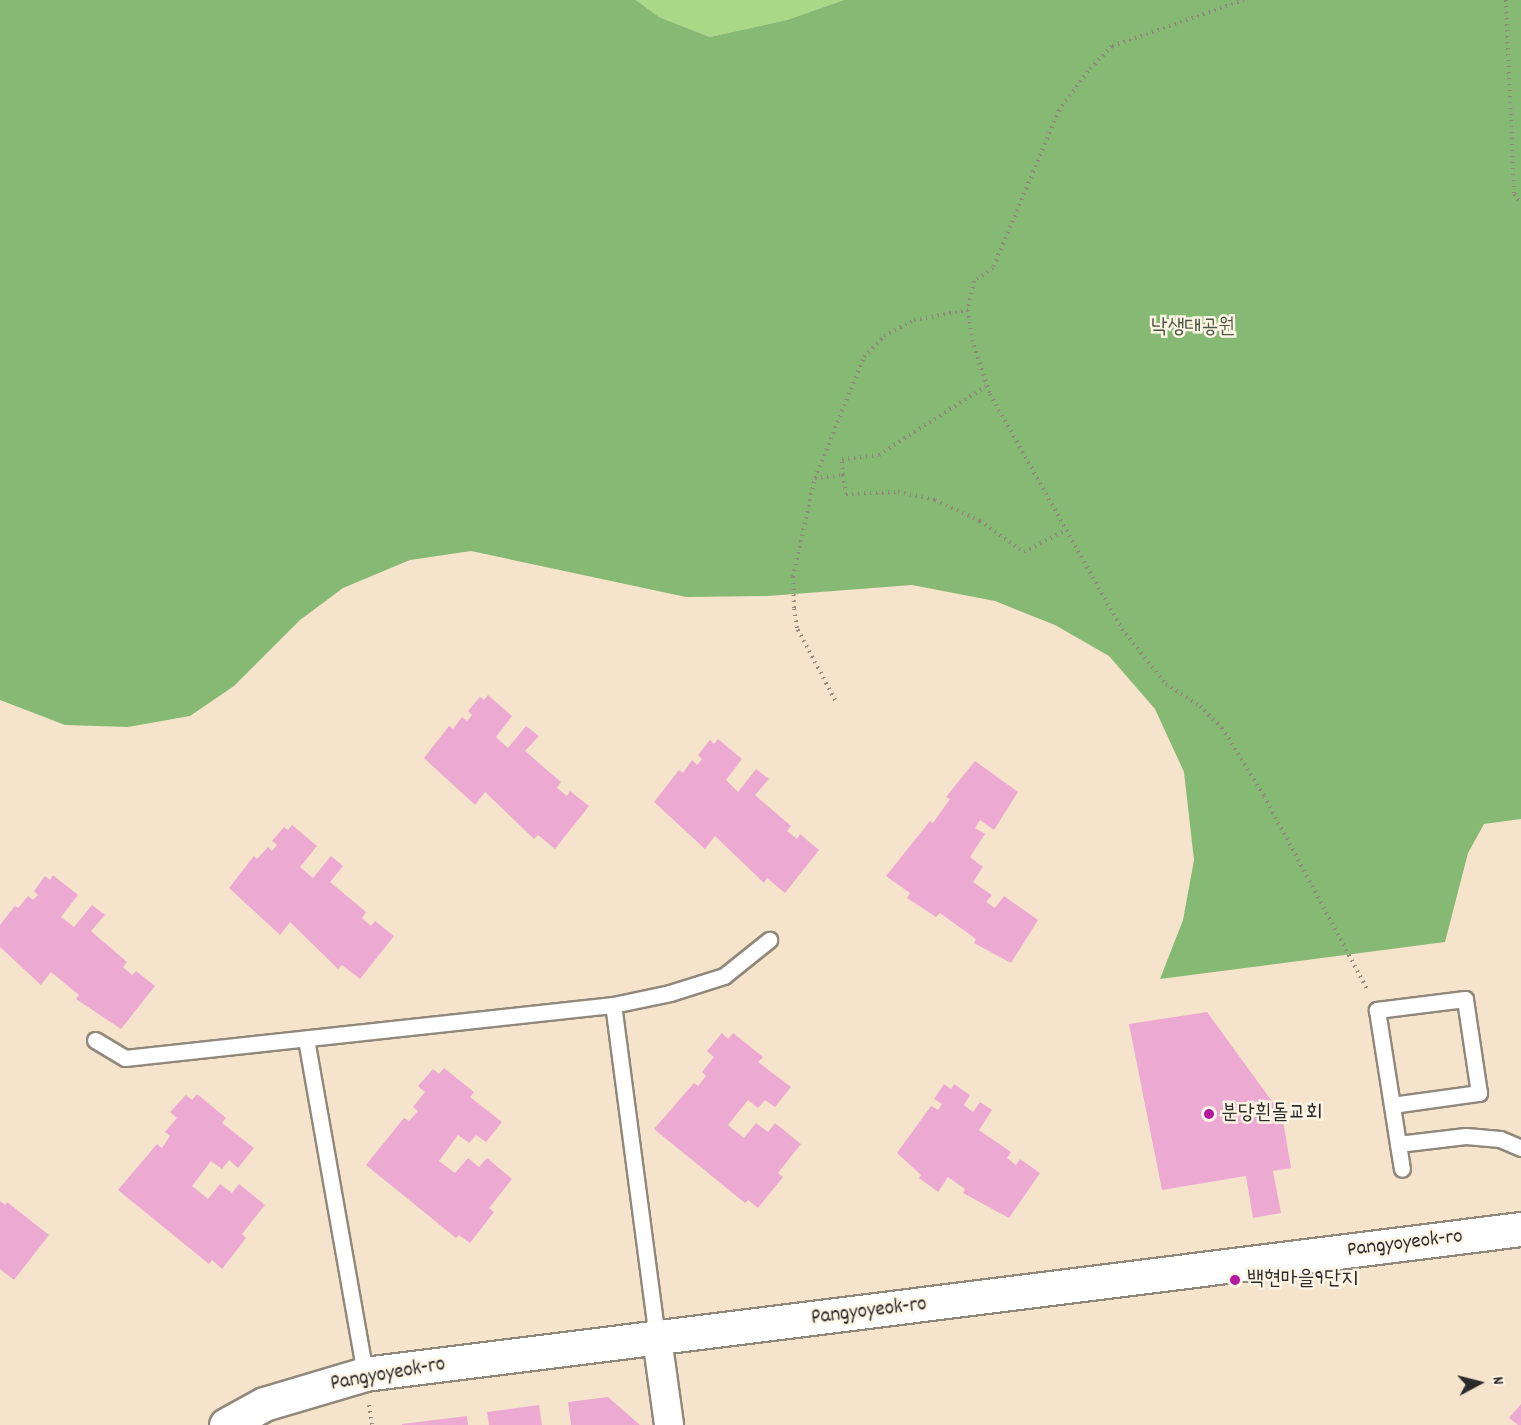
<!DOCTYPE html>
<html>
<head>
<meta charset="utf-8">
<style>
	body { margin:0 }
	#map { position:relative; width:1521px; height:1425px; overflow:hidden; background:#f5e4cb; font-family:Dekko,"Poor Story",sans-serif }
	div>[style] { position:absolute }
	.green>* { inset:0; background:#a9d987 }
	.forest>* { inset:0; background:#86b974 }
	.building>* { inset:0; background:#ecaad3 }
	.path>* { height:4px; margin-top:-2px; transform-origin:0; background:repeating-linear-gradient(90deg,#90887b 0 1.5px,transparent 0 6px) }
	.roads { filter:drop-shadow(2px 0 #90887b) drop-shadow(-2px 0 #90887b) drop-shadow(0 2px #90887b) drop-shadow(0 -2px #90887b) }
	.service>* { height:15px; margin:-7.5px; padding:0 7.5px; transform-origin:7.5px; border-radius:7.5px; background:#fff }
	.minor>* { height:28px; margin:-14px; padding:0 14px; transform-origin:14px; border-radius:14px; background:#fff }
	.tertiary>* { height:33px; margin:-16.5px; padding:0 16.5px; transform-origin:16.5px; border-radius:16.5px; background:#fff }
	.dots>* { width:16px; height:16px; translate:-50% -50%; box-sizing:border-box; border:3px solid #fcf5e5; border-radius:50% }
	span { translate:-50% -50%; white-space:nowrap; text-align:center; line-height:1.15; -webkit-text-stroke:5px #fcf5e5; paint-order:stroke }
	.park-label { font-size:21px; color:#4a5642 }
	.poi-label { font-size:21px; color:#2b2b2b }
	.left { translate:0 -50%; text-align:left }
	.street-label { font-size:21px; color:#2b2b2b }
	.north { position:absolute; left:1449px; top:1353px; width:60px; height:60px; -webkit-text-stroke:4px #fcf5e5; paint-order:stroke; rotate:83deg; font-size:16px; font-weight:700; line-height:24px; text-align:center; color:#2b2b2b }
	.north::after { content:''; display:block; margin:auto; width:21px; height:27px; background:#2b2b2b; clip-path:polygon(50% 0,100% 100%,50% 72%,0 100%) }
</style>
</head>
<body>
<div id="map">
	<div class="green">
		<i style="clip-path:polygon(636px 0,844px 0,787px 20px,710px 37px,659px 17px)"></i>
	</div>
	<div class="forest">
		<i style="clip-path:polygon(0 0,636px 0,659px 17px,710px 37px,787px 20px,844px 0,1521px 0,1521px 819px,1484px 824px,1468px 853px,1445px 942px,1160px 979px,1183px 920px,1194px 860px,1184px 772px,1155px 709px,1109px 656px,1055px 625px,995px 601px,912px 585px,768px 596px,686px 597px,471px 551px,410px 560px,343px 588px,300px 620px,234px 686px,190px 716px,128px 727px,65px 725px,0 700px)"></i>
	</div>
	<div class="building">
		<i style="clip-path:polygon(488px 695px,512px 716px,496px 737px,508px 748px,526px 726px,539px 736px,525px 751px,561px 782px,557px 788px,567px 796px,570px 791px,589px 806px,555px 849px,538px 835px,534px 839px,485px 792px,475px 805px,424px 758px,449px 726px,453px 729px,462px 717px,467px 721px,472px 715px,468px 711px,480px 697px,484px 700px)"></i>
		<i style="clip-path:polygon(718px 739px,742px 759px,726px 780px,738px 792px,756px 769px,769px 779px,755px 795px,791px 826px,787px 831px,797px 839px,800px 834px,819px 850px,785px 893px,767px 878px,764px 883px,715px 836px,705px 849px,654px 802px,679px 770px,683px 773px,692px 760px,697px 765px,702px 759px,698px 755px,710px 740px,714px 744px)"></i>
		<i style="clip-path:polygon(975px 761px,1018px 792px,994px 830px,980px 820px,975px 828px,985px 834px,970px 857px,983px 867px,973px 882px,992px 895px,986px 902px,995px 908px,1004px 896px,1038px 920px,1011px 963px,974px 943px,976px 939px,940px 913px,936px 917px,907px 898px,910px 893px,886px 876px,930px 821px,933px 823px,950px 799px,946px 797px)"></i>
		<i style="clip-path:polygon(292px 825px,317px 846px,300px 867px,313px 878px,331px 856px,343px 866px,330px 882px,366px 912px,362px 918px,371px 926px,375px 921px,394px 936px,360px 979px,342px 965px,338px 969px,290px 922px,280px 935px,229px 888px,254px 856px,257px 859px,268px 847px,272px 851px,277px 845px,272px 841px,284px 827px,288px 830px)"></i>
		<i style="clip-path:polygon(53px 875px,78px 895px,61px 917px,74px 927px,92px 905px,105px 915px,91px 931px,127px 962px,123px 967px,132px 975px,136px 971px,155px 986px,121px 1029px,76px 999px,79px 995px,51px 972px,41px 985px,0 947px,0 925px,15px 906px,18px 908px,28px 896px,33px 900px,38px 895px,34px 891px,45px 876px,50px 880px)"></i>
		<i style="clip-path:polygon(1207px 1012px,1282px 1115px,1291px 1168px,1273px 1171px,1281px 1213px,1253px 1218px,1246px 1176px,1162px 1190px,1129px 1024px)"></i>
		<i style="clip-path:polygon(722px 1033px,728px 1039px,733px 1033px,763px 1057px,758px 1062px,791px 1087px,775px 1107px,765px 1100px,758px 1108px,748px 1100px,728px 1125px,744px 1138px,756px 1123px,768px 1132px,775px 1123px,801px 1144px,778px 1173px,783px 1177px,758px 1208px,748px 1200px,745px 1203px,654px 1129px,694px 1083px,698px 1086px,706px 1076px,702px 1072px,714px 1057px,707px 1051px)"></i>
		<i style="clip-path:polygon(444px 1068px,474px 1092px,470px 1097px,502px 1122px,486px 1142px,476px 1135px,469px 1143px,458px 1135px,439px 1161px,455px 1173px,468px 1158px,479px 1167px,487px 1158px,512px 1179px,489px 1208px,494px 1212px,470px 1243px,459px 1235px,456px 1238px,366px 1165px,404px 1118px,409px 1121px,418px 1111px,413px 1107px,425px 1092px,418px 1086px,433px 1069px,439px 1074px)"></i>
		<i style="clip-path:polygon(944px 1084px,951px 1089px,954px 1084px,970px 1095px,964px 1105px,973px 1112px,980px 1102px,992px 1110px,979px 1130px,1011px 1152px,1007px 1158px,1016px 1165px,1020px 1159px,1040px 1173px,1009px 1218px,963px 1193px,965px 1189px,948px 1177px,938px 1192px,919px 1178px,921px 1175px,897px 1153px,931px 1106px,938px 1110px,942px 1104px,934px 1099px)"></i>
		<i style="clip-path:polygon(197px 1094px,226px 1118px,222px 1123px,254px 1148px,238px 1168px,229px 1160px,222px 1169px,211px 1161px,192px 1186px,208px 1199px,220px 1184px,232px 1193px,239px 1184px,265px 1205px,242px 1234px,246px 1238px,222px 1269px,212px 1260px,209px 1264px,118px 1190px,157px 1144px,162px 1148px,170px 1136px,165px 1132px,177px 1118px,170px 1112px,186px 1095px,192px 1100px)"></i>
		<i style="clip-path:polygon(0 1201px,5px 1205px,7px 1202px,49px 1235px,14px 1280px,0 1269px)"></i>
		<i style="clip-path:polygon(608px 1397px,640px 1425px,571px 1425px,568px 1402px)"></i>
		<i style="clip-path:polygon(1521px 1404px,1521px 1425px,1518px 1425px,1509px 1418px)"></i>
		<i style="clip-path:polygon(539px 1405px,542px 1425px,489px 1425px,487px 1412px)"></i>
		<i style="clip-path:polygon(467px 1416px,468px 1425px,402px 1425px,402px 1424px)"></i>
	</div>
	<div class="path">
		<i style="left:1244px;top:0;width:140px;rotate:160.8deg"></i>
		<i style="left:1112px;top:46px;width:35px;rotate:134deg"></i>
		<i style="left:1088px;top:71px;width:49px;rotate:126.6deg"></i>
		<i style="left:1059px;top:110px;width:171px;rotate:112.7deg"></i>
		<i style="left:993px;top:268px;width:23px;rotate:146deg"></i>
		<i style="left:974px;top:281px;width:30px;rotate:102deg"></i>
		<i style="left:968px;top:310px;width:30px;rotate:82deg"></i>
		<i style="left:972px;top:340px;width:57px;rotate:71.6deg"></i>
		<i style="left:990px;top:394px;width:270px;rotate:60.7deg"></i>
		<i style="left:1122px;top:629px;width:70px;rotate:51.3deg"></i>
		<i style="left:1166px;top:684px;width:40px;rotate:32.9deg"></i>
		<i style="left:1200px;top:706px;width:31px;rotate:45deg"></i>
		<i style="left:1222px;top:728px;width:80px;rotate:58.3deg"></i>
		<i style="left:1264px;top:796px;width:221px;rotate:61.9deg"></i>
		<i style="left:1506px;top:0;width:194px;rotate:87.6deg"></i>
		<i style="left:1514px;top:194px;width:11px;rotate:52deg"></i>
		<i style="left:843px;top:475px;width:16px;rotate:-94deg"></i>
		<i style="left:842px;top:459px;width:37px;rotate:-6deg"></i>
		<i style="left:879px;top:455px;width:127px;rotate:-32.8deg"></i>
		<i style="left:815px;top:478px;width:28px;rotate:-6deg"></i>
		<i style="left:843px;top:475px;width:19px;rotate:81deg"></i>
		<i style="left:846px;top:494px;width:52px;rotate:-2.2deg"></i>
		<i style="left:898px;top:492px;width:38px;rotate:12deg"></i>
		<i style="left:935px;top:500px;width:50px;rotate:25deg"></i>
		<i style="left:980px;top:521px;width:54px;rotate:35.2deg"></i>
		<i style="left:1024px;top:552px;width:47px;rotate:-27.6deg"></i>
		<i style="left:835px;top:700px;width:81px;rotate:-117.8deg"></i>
		<i style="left:797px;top:628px;width:20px;rotate:-99deg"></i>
		<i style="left:794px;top:608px;width:31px;rotate:-92deg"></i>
		<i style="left:793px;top:577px;width:101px;rotate:-77.5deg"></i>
		<i style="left:815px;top:478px;width:131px;rotate:-68deg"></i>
		<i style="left:864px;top:357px;width:29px;rotate:-46deg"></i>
		<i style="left:884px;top:336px;width:34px;rotate:-28deg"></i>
		<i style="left:914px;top:320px;width:55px;rotate:-10.5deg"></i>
		<i style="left:369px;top:1405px;width:20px;rotate:81deg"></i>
	</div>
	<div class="roads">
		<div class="service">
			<i style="left:306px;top:1039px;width:340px;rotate:80deg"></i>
			<i style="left:95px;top:1040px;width:35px;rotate:31deg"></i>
			<i style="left:125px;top:1058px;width:491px;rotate:-6.2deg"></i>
			<i style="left:1392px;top:1105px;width:88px;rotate:-7.9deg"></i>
			<i style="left:1479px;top:1093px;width:95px;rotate:-98.5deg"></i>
			<i style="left:1465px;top:999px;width:89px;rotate:172.9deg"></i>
			<i style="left:1377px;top:1010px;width:136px;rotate:81.1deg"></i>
			<i style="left:1398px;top:1144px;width:25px;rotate:81deg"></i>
			<i style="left:1398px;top:1144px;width:68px;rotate:-6.7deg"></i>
			<i style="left:1466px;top:1136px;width:34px;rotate:5deg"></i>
			<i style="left:1500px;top:1139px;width:23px;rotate:23deg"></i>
			<i style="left:657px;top:1338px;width:336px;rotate:-97.5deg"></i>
			<i style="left:613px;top:1005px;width:58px;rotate:-11.9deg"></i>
			<i style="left:670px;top:993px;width:57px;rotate:-17.5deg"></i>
			<i style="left:724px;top:976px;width:58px;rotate:-38.7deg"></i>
		</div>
		<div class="minor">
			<i style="left:657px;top:1338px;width:88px;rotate:82.1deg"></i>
		</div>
		<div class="tertiary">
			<i style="left:226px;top:1425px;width:43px;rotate:-28.9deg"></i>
			<i style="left:264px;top:1404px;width:105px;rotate:-16.5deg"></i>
			<i style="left:365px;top:1374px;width:1165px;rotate:-7.15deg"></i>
		</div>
	</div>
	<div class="dots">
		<i style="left:1209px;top:1114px;background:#b5179e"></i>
		<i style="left:1235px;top:1280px;background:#b5179e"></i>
	</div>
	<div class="park-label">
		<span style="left:1193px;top:328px">낙생대공원</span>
	</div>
	<div class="poi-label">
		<span class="left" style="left:1221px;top:1114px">분당흰돌교회</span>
		<span class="left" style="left:1247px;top:1280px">백현마을9단지</span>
	</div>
	<div class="street-label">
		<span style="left:1405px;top:1244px;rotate:-7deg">Pangyoyeok-ro</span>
		<span style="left:869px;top:1312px;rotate:-7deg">Pangyoyeok-ro</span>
		<span style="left:388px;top:1375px;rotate:-10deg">Pangyoyeok-ro</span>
	</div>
	<div class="north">N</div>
</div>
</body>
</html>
